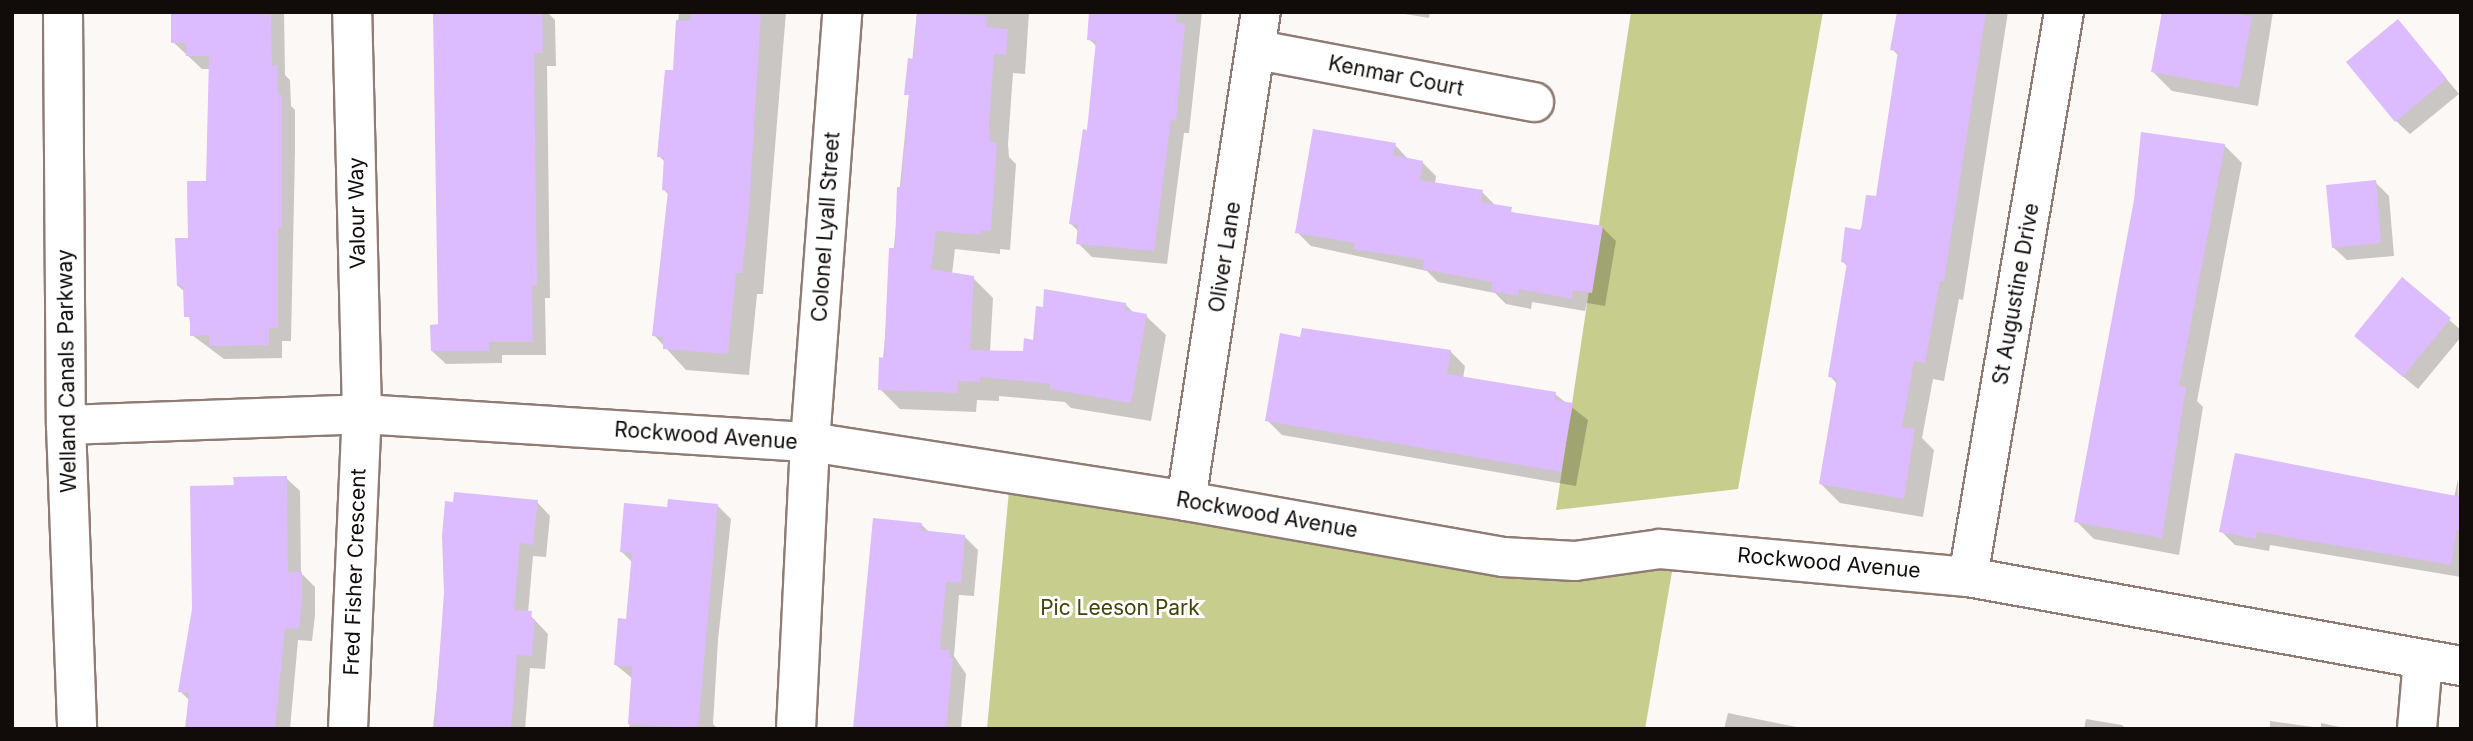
<!DOCTYPE html>
<html>
<head>
<meta charset="utf-8">
<style>
	body { margin:0 }
	#map { position:relative; width:2473px; height:741px; overflow:hidden; background:#fcf8f6; font-family:Inter,sans-serif }
	div>[style] { position:absolute }
	.green>* { inset:0; background:#c7cd8d }
	.shadow>* { inset:0; background:#0003 }
	.building>* { inset:0; background:#dcbbfe }
	.roads { filter:drop-shadow(2px 0 #8e7c75) drop-shadow(-2px 0 #8e7c75) drop-shadow(0 2px #8e7c75) drop-shadow(0 -2px #8e7c75) }
	.minor>* { height:38px; margin:-19px; padding:0 19px; transform-origin:19px; border-radius:19px; background:#fff }
	.tertiary>* { height:38px; margin:-19px; padding:0 19px; transform-origin:19px; border-radius:19px; background:#fff }
	.secondary>* { height:38px; margin:-19px; padding:0 19px; transform-origin:19px; border-radius:19px; background:#fff }
	span { translate:-50% -50%; white-space:nowrap; text-align:center; line-height:1.15; -webkit-text-stroke:6px #fff; paint-order:stroke }
	.street-label { font-size:21px; color:#110b09 }
	.park-label { font-size:21px; color:#414509 }
	.frame { position:absolute; inset:0; border:14px solid #110b09; pointer-events:none }
</style>
</head>
<body>
<div id="map">
	<div class="green">
		<i style="clip-path:polygon(1631px 12px,1823px 12px,1738px 489px,1556px 510px)"></i>
		<i style="clip-path:polygon(1011px 469px,1673px 566px,1645px 729px,987px 729px)"></i>
	</div>
	<div class="shadow">
		<i style="clip-path:polygon(173px 12px,284px 12px,285px 75px,290px 80px,291px 106px,295px 110px,295px 153px,291px 341px,282px 341px,282px 358px,224px 359px,192px 335px,185px 292px,178px 286px,208px 183px,211px 69px,202px 69px,173px 42px)"></i>
		<i style="clip-path:polygon(434px 12px,547px 12px,555px 20px,556px 66px,547px 66px,550px 298px,545px 298px,546px 355px,502px 355px,502px 363px,446px 364px,432px 351px,439px 326px)"></i>
		<i style="clip-path:polygon(679px 12px,786px 12px,763px 294px,757px 294px,749px 375px,686px 370px,654px 335px,669px 195px,664px 190px,666px 163px,659px 156px,674px 72px)"></i>
		<i style="clip-path:polygon(917px 12px,1029px 12px,1025px 74px,1013px 73px,1008px 144px,1009px 157px,1016px 164px,1010px 250px,1000px 249px,1000px 254px,955px 249px,952px 274px,973px 278px,993px 298px,990px 352px,1025px 353px,1035px 342px,1125px 304px,1135px 314px,1146px 316px,1166px 335px,1151px 421px,1071px 408px,1065px 402px,999px 396px,999px 401px,977px 400px,976px 412px,900px 409px,880px 389px)"></i>
		<i style="clip-path:polygon(1091px 12px,1202px 12px,1189px 133px,1184px 133px,1167px 264px,1092px 257px,1078px 243px,1079px 232px,1071px 224px,1089px 132px,1097px 47px,1089px 39px)"></i>
		<i style="clip-path:polygon(1393px 12px,1430px 12px,1429px 18px)"></i>
		<i style="clip-path:polygon(1898px 12px,2008px 12px,1963px 300px,1959px 299px,1944px 381px,1933px 379px,1922px 438px,1934px 450px,1923px 517px,1840px 503px,1821px 484px,1837px 384px,1830px 376px,1848px 267px,1843px 262px,1877px 198px,1899px 56px,1892px 49px)"></i>
		<i style="clip-path:polygon(2162px 12px,2273px 12px,2258px 106px,2172px 91px,2153px 72px)"></i>
		<i style="clip-path:polygon(2398px 21px,2459px 94px,2410px 134px,2396px 121px)"></i>
		<i style="clip-path:polygon(1395px 145px,1408px 159px,1422px 162px,1436px 176px,1435px 184px,1482px 192px,1496px 206px,1517px 214px,1603px 228px,1616px 241px,1605px 306px,1587px 303px,1585px 311px,1532px 302px,1531px 309px,1506px 304px,1495px 293px,1438px 282px,1427px 271px,1311px 246px,1297px 232px)"></i>
		<i style="clip-path:polygon(2224px 145px,2242px 163px,2197px 401px,2203px 407px,2179px 555px,2094px 539px,2076px 521px)"></i>
		<i style="clip-path:polygon(2375px 182px,2389px 196px,2394px 256px,2347px 260px,2333px 247px)"></i>
		<i style="clip-path:polygon(2402px 280px,2461px 330px,2461px 337px,2418px 389px,2370px 349px)"></i>
		<i style="clip-path:polygon(1302px 339px,1450px 351px,1465px 366px,1463px 379px,1555px 394px,1588px 420px,1576px 486px,1282px 435px,1267px 420px)"></i>
		<i style="clip-path:polygon(286px 478px,300px 491px,301px 573px,315px 587px,315px 615px,312px 641px,298px 640px,290px 729px,187px 729px,190px 701px,180px 691px,235px 487px)"></i>
		<i style="clip-path:polygon(2458px 479px,2461px 577px,2270px 545px,2269px 551px,2235px 545px,2221px 531px,2454px 498px)"></i>
		<i style="clip-path:polygon(537px 502px,550px 516px,546px 557px,533px 556px,528px 613px,548px 634px,545px 669px,530px 668px,525px 729px,433px 729px,446px 593px)"></i>
		<i style="clip-path:polygon(717px 505px,731px 519px,718px 640px,713px 724px,718px 729px,629px 729px,633px 679px,616px 665px,628px 620px,633px 563px,621px 551px,669px 509px)"></i>
		<i style="clip-path:polygon(921px 524px,930px 533px,964px 536px,978px 550px,974px 596px,959px 595px,954px 656px,966px 674px,961px 729px,855px 729px)"></i>
		<i style="clip-path:polygon(1728px 713px,1806px 729px,1724px 729px)"></i>
		<i style="clip-path:polygon(2086px 719px,2122px 725px,2126px 729px,2084px 729px)"></i>
		<i style="clip-path:polygon(2270px 721px,2321px 728px,2321px 723px,2349px 729px,2270px 729px)"></i>
	</div>
	<div class="building">
		<i style="clip-path:polygon(171px 12px,271px 12px,272px 65px,277px 65px,278px 95px,282px 95px,282px 227px,278px 227px,278px 328px,269px 328px,269px 345px,209px 346px,209px 335px,190px 336px,190px 317px,184px 317px,183px 286px,177px 286px,175px 238px,188px 238px,187px 181px,206px 181px,209px 56px,186px 56px,186px 43px,171px 43px)"></i>
		<i style="clip-path:polygon(433px 12px,542px 12px,543px 53px,534px 53px,537px 285px,532px 285px,533px 342px,489px 342px,489px 351px,431px 351px,430px 325px,438px 324px)"></i>
		<i style="clip-path:polygon(691px 12px,761px 12px,749px 210px,742px 273px,736px 273px,728px 354px,663px 349px,663px 337px,652px 336px,668px 191px,662px 190px,664px 157px,657px 157px,665px 70px,673px 70px,676px 20px,690px 21px)"></i>
		<i style="clip-path:polygon(917px 12px,987px 16px,986px 27px,1008px 29px,1006px 55px,994px 54px,989px 123px,990px 142px,997px 143px,991px 231px,981px 230px,980px 235px,936px 231px,931px 269px,974px 276px,970px 350px,1023px 351px,1024px 338px,1033px 340px,1036px 306px,1043px 307px,1044px 289px,1126px 303px,1125px 310px,1147px 314px,1131px 403px,1049px 389px,1050px 384px,980px 377px,980px 382px,958px 381px,957px 393px,878px 390px,879px 357px,884px 358px,889px 248px,895px 248px,897px 187px,901px 187px,909px 95px,904px 95px,908px 58px,913px 59px)"></i>
		<i style="clip-path:polygon(1089px 12px,1177px 12px,1176px 23px,1185px 24px,1176px 121px,1171px 120px,1154px 251px,1076px 244px,1078px 225px,1069px 224px,1083px 129px,1087px 130px,1096px 41px,1087px 40px)"></i>
		<i style="clip-path:polygon(1897px 12px,1986px 12px,1944px 281px,1940px 281px,1925px 363px,1914px 361px,1902px 427px,1915px 429px,1904px 499px,1819px 484px,1837px 378px,1828px 377px,1847px 263px,1841px 262px,1845px 227px,1861px 230px,1866px 195px,1876px 196px,1898px 51px,1890px 50px)"></i>
		<i style="clip-path:polygon(2162px 12px,2227px 12px,2252px 17px,2239px 88px,2151px 72px)"></i>
		<i style="clip-path:polygon(2398px 19px,2447px 79px,2395px 122px,2346px 62px)"></i>
		<i style="clip-path:polygon(1313px 129px,1396px 143px,1393px 155px,1423px 161px,1420px 180px,1483px 190px,1481px 202px,1512px 207px,1511px 212px,1603px 226px,1592px 293px,1573px 290px,1572px 299px,1519px 289px,1518px 296px,1491px 291px,1492px 282px,1422px 269px,1424px 260px,1353px 249px,1355px 243px,1295px 233px)"></i>
		<i style="clip-path:polygon(2141px 132px,2225px 144px,2179px 386px,2186px 387px,2162px 538px,2074px 522px,2134px 200px)"></i>
		<i style="clip-path:polygon(2376px 180px,2381px 243px,2332px 248px,2326px 185px)"></i>
		<i style="clip-path:polygon(2402px 277px,2451px 318px,2403px 377px,2354px 336px)"></i>
		<i style="clip-path:polygon(1302px 328px,1451px 350px,1447px 374px,1556px 392px,1555px 400px,1573px 403px,1561px 472px,1265px 421px,1280px 333px,1300px 337px)"></i>
		<i style="clip-path:polygon(2235px 453px,2461px 497px,2461px 530px,2457px 530px,2451px 565px,2257px 532px,2256px 539px,2219px 532px)"></i>
		<i style="clip-path:polygon(287px 476px,288px 572px,302px 572px,302px 600px,299px 629px,285px 628px,275px 729px,185px 729px,189px 693px,178px 692px,192px 609px,190px 486px,234px 485px,233px 477px)"></i>
		<i style="clip-path:polygon(454px 492px,538px 500px,533px 545px,520px 543px,514px 610px,532px 611px,531px 619px,535px 619px,532px 656px,517px 655px,511px 729px,434px 729px,444px 593px,442px 536px,445px 501px,453px 502px)"></i>
		<i style="clip-path:polygon(668px 499px,718px 504px,698px 729px,628px 724px,632px 667px,614px 665px,618px 618px,626px 619px,632px 553px,620px 552px,624px 503px,667px 507px)"></i>
		<i style="clip-path:polygon(873px 518px,922px 523px,921px 530px,965px 535px,961px 583px,946px 582px,940px 649px,950px 650px,949px 657px,953px 658px,946px 729px,853px 729px)"></i>
	</div>
	<div class="roads">
		<div class="minor">
			<i style="left:1258px;top:50px;width:281px;rotate:10.7deg"></i>
			<i style="left:1186px;top:501px;width:495px;rotate:-81.3deg"></i>
			<i style="left:1968px;top:577px;width:573px;rotate:-80.36deg"></i>
			<i style="left:348px;top:729px;width:315px;rotate:-87.5deg"></i>
			<i style="left:362px;top:414px;width:402px;rotate:-91.4deg"></i>
			<i style="left:796px;top:729px;width:287px;rotate:-87.2deg"></i>
			<i style="left:810px;top:442px;width:431px;rotate:-85.7deg"></i>
			<i style="left:2417px;top:729px;width:70px;rotate:-85.1deg"></i>
		</div>
		<div class="tertiary">
			<i style="left:66px;top:425px;width:296px;rotate:-2.1deg"></i>
			<i style="left:362px;top:414px;width:449px;rotate:3.6deg"></i>
			<i style="left:810px;top:442px;width:381px;rotate:8.9deg"></i>
			<i style="left:1186px;top:501px;width:322px;rotate:10deg"></i>
			<i style="left:1503px;top:557px;width:72px;rotate:3.2deg"></i>
			<i style="left:1575px;top:561px;width:86px;rotate:-8deg"></i>
			<i style="left:1660px;top:549px;width:309px;rotate:5.2deg"></i>
			<i style="left:1968px;top:577px;width:501px;rotate:10.23deg"></i>
		</div>
		<div class="secondary">
			<i style="left:63px;top:12px;width:413px;rotate:89.6deg"></i>
			<i style="left:66px;top:425px;width:304px;rotate:87.9deg"></i>
		</div>
	</div>
	<div class="street-label">
		<span style="left:1396px;top:76px;rotate:11deg">Kenmar Court</span>
		<span style="left:357px;top:213px;rotate:-91deg">Valour Way</span>
		<span style="left:826px;top:227px;rotate:-86deg">Colonel Lyall Street</span>
		<span style="left:1225px;top:257px;rotate:-81deg">Oliver Lane</span>
		<span style="left:2016px;top:294px;rotate:-80deg">St Augustine Drive</span>
		<span style="left:67px;top:371px;rotate:-91deg">Welland Canals Parkway</span>
		<span style="left:706px;top:436px;rotate:4deg">Rockwood Avenue</span>
		<span style="left:1267px;top:515px;rotate:10deg">Rockwood Avenue</span>
		<span style="left:1829px;top:563px;rotate:5deg">Rockwood Avenue</span>
		<span style="left:355px;top:572px;rotate:-88deg">Fred Fisher Crescent</span>
	</div>
	<div class="park-label">
		<span style="left:1120px;top:608px">Pic Leeson Park</span>
	</div>
	<div class="frame"></div>
</div>
</body>
</html>
